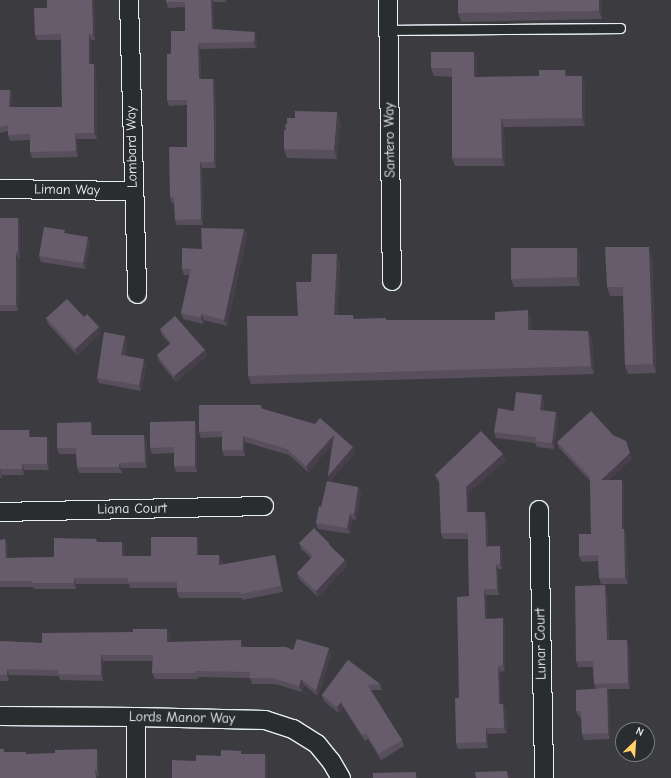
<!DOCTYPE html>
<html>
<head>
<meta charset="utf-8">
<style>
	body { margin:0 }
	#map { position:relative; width:671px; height:778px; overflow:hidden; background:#3c3b40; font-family:"Comic Neue",sans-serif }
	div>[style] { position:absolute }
	.roads { filter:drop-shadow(1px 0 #e8f1f8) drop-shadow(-1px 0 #e8f1f8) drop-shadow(0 1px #e8f1f8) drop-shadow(0 -1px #e8f1f8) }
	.service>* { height:9px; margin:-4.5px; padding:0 4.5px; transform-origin:4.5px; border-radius:4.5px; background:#2a2d2e }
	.minor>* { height:18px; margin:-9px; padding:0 9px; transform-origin:9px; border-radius:9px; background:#2a2d2e }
	.wall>* { inset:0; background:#584f5c }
	.shaded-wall>* { inset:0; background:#47404b }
	.building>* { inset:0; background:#665c6b }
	span { translate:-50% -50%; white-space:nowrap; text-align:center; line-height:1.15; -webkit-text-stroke:3px #2a2d2e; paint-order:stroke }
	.street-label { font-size:14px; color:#e8f1f8 }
	.north { position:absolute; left:615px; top:722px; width:40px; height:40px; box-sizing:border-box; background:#2a2d2e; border:1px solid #767b7f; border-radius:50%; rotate:25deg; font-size:11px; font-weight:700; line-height:16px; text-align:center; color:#e8f1f8 }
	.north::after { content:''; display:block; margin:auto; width:14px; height:18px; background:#ffd166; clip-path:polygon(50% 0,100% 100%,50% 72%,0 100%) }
</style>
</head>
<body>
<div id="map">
	<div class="roads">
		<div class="service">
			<i style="left:388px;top:30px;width:232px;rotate:-0.5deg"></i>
		</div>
		<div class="minor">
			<i style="left:129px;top:0;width:294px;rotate:88.4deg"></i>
			<i style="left:388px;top:0;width:281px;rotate:89.2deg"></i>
			<i style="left:0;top:189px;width:133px;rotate:0.9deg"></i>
			<i style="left:539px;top:510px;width:268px;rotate:88.9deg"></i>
			<i style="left:0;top:512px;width:264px;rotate:-1.3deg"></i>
			<i style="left:0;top:716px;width:136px;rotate:0.4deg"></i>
			<i style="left:136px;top:717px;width:129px;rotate:1.3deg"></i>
			<i style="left:265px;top:720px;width:29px;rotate:18deg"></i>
			<i style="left:293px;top:729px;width:28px;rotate:32deg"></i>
			<i style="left:317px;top:744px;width:22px;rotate:51deg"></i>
			<i style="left:331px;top:761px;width:20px;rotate:60deg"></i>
			<i style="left:136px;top:717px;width:61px;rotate:90deg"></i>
		</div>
	</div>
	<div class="wall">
		<i style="clip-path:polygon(47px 0,94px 0,95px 40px,91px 40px,91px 64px,96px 70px,97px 139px,77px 139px,78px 157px,32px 158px,30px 152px,30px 140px,10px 141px,8px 135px,8px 131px,0 133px,0 90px,10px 90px,12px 96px,11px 107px,62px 107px,61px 40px,37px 40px,35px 35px,47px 8px)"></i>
		<i style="clip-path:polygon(166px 0,226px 0,226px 2px,213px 2px,214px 29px,257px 38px,256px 48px,200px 49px,201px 79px,213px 79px,215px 85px,216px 133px,216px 168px,202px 168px,203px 225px,177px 225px,175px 220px,174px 203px,172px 203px,170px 197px,187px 147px,187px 105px,169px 106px,167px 100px,171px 54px,185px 31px,185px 7px,168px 8px)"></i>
		<i style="clip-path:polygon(458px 0,602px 0,602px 19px,461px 22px,458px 13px)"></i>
		<i style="clip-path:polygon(477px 61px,477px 77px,539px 76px,565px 70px,568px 76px,582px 76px,585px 85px,585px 126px,504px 127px,505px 166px,455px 166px,452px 158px,452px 77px,434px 76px,431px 68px)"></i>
		<i style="clip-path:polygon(337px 112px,340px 120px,337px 159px,287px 158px,284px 149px,286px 130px,287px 124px,295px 118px)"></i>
		<i style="clip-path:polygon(0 218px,18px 218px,20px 224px,20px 258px,19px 258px,18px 311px,0 311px)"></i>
		<i style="clip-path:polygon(244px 229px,247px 235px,227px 326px,204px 320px,203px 324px,183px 319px,181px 313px,189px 275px,184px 275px,182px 269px,202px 249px)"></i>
		<i style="clip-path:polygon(66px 234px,90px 243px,85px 269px,41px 262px,39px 256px)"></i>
		<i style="clip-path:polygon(577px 248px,580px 256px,580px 286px,514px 287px,511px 279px)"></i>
		<i style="clip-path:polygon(652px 255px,656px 373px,628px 374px,625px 365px,623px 296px,610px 296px,607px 287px)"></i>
		<i style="clip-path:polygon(340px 262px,337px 315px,353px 315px,354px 319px,387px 320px,495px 320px,531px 319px,531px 330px,588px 331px,592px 339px,594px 374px,251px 384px,248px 376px,298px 316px,311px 282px)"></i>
		<i style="clip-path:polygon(84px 317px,101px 333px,77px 355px,48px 324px,46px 318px)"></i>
		<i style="clip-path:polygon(160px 329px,205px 350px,207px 356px,176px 382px,159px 361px,157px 355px,170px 344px,162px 335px)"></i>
		<i style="clip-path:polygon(127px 342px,125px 355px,146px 365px,141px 391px,99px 383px,97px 378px)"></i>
		<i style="clip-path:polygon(544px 401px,543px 411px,558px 418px,554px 449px,537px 447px,535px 443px,496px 438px,494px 432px,514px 411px)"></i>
		<i style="clip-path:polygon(261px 405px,263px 409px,355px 453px,330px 481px,328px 476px,332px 445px,308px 472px,289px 455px,245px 442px,245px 456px,224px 456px,222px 450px,222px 437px,201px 438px,199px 432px)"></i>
		<i style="clip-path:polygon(197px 427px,197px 472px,176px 472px,174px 466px,174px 453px,152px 454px,150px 448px)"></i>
		<i style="clip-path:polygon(93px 428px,93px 435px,147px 441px,147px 468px,121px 468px,122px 473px,79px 473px,77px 467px,76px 454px,59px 454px,57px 448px)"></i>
		<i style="clip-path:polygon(0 430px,29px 430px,31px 437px,49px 443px,49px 470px,25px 470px,24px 475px,2px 475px,2px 478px,0 478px)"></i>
		<i style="clip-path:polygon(557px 442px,632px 459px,609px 480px,624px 486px,624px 529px,626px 534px,628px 584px,601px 584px,599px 578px,598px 561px,582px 562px,579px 556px,591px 534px,590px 481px,559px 448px)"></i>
		<i style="clip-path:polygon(506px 460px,469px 492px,469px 512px,487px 518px,488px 546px,500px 546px,502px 552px,502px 569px,498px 569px,499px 595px,486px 595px,487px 619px,505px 624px,505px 671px,500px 672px,501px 704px,503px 704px,506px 710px,507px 733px,488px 734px,488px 748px,458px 749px,456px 743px,459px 698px,469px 596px,468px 539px,443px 539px,441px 533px,440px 483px,437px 480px,435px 475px)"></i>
		<i style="clip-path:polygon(358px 487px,361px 493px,356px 520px,352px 519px,350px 534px,318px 529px,316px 523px,321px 507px)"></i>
		<i style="clip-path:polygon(5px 539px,8px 545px,8px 558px,54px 557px,96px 539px,98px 542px,124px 548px,124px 556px,151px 556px,199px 543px,199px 555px,219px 555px,221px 561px,222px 565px,275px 555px,277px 561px,283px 592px,242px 600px,242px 598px,179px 598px,177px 592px,177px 588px,130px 588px,129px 584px,76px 584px,76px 589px,34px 589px,33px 587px,0 587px,0 540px)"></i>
		<i style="clip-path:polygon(299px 543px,329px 543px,331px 547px,345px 560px,347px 566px,318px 597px,299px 579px,297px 573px,311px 558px,301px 549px)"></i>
		<i style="clip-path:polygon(607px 591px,609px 640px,629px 646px,630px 689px,607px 689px,609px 694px,610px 739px,584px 740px,582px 734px,581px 717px,579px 717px,576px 711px,596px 689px,594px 684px,593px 667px,578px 667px,576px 661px)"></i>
		<i style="clip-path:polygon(170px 635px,169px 642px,293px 650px,329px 648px,331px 654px,318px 696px,304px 685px,302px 692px,275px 684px,252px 684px,250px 678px,198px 677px,198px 679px,155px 679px,152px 673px,153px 661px,103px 661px,103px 681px,60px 680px,59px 676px,9px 675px,9px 681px,0 681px,0 641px,42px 643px)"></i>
		<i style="clip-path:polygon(348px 660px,380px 684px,382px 690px,371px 690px,402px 740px,404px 746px,381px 760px,368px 739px,365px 741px,343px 707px,339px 713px,324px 701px,322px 695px)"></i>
		<i style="clip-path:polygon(4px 752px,26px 754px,99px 755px,99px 776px,98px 776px,98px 778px,0 778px)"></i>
	</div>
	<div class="shaded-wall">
		<i style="clip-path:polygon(92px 0,94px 0,95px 40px,93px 34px)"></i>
		<i style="clip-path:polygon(211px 0,213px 0,213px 2px,214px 34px,212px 29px)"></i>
		<i style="clip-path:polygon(599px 0,602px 0,602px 19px,599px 11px)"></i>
		<i style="clip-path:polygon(255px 32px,257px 38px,256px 48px,254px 42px)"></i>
		<i style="clip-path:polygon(89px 34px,91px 40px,91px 70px,89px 64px)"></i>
		<i style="clip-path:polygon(198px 43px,200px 49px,201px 85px,199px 79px)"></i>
		<i style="clip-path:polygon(474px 52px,477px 61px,477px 85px,474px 77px)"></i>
		<i style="clip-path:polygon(94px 64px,96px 70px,97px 139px,94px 133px)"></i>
		<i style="clip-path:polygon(565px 70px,568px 78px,565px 76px)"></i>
		<i style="clip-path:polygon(582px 76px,585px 85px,585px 126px,582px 118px)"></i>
		<i style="clip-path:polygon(213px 79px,215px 85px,216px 168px,214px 162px)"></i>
		<i style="clip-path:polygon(10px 90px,12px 96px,11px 113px,9px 107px)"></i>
		<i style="clip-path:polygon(337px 112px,340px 120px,337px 159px,334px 150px)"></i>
		<i style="clip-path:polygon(501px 119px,504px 127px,505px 166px,502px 158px)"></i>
		<i style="clip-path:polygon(75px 133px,77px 139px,78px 157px,76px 151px)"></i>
		<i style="clip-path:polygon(200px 162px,202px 168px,203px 225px,201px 219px)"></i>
		<i style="clip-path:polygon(18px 218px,20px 224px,20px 258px,18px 252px)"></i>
		<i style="clip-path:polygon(244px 229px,247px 235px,227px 326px,224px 320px)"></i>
		<i style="clip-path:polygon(88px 237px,90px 243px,85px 269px,83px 263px)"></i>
		<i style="clip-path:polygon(649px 247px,652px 255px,656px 373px,653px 364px)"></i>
		<i style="clip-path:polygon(577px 248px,580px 256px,580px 286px,577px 277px)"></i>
		<i style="clip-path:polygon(16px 252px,19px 258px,18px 311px,16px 305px)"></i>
		<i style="clip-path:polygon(337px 254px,340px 262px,337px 323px,334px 315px)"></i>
		<i style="clip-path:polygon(528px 310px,531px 319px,531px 338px,528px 330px)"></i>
		<i style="clip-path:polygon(201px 314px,204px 320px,203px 324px,201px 318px)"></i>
		<i style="clip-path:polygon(99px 327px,101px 333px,77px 355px,75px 349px)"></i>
		<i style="clip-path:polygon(588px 331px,592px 339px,594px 374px,591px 366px)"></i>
		<i style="clip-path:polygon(125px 336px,127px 342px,123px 361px,121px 355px)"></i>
		<i style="clip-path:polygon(205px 350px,207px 356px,176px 382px,174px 376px)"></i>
		<i style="clip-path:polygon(144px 359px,146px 365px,141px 391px,139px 385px)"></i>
		<i style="clip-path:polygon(542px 395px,544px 401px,542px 416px,540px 410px)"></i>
		<i style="clip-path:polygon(556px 412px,558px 418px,554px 449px,552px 443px)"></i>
		<i style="clip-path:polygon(195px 421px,197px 427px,197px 472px,195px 466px)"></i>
		<i style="clip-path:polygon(91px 422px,93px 428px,93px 441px,91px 435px)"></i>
		<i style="clip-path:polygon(29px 430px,31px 436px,31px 443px,29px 437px)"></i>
		<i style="clip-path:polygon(144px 435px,147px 441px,147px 468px,145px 462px)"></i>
		<i style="clip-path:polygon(334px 435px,336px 441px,308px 472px,306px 466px)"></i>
		<i style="clip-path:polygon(243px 436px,245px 442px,245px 456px,243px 450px)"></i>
		<i style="clip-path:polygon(47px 437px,49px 443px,49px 470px,47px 464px)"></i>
		<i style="clip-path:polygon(353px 447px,355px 453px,330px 481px,328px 476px)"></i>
		<i style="clip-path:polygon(630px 453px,632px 459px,603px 486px,601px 480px)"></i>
		<i style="clip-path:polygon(503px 454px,506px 460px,469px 492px,469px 518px,467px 512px,466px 487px)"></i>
		<i style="clip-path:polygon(119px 463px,121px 468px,122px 473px,119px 467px)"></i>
		<i style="clip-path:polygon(22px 464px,25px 470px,24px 475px,22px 469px)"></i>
		<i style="clip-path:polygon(0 469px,2px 475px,2px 478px,0 472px)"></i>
		<i style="clip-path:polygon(622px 480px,624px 486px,624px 535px,622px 529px)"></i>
		<i style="clip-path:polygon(358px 487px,361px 493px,356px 520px,354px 514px)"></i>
		<i style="clip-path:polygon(485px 512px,487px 518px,488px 552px,486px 547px)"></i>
		<i style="clip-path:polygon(350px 513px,352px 519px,350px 534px,347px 528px)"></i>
		<i style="clip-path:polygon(624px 529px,626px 534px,628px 584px,625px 578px)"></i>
		<i style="clip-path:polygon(197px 537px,199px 543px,199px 561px,197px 555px)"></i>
		<i style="clip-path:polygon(5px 539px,8px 545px,8px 564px,6px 558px)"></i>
		<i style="clip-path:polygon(122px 542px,124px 548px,124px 562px,122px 556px)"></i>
		<i style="clip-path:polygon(500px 546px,502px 552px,502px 569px,500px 564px)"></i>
		<i style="clip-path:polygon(219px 555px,221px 561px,222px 571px,219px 565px)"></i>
		<i style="clip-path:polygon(275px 555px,277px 561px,283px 592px,281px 586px)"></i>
		<i style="clip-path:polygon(345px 560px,347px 566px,318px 597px,316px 591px)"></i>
		<i style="clip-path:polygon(496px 564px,498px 569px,499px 595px,497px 589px)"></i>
		<i style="clip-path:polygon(74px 578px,76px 584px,76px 589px,74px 583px)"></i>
		<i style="clip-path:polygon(605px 585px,607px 591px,609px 646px,607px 640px)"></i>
		<i style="clip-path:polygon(484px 589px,486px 595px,487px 625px,485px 619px)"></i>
		<i style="clip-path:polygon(503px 618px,505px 624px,505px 671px,503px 665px)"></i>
		<i style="clip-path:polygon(167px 629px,170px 635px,169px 648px,167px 642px)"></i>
		<i style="clip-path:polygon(241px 640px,243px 646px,243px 653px,241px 647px)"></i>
		<i style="clip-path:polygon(627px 640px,629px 646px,630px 689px,628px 683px)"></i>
		<i style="clip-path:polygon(329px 648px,331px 654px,318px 696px,316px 690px)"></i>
		<i style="clip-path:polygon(101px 655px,103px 661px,103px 681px,101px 675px)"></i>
		<i style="clip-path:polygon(498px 666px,500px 672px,502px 710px,499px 704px)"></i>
		<i style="clip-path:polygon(7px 669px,9px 675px,9px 681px,7px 675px)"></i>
		<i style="clip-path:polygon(301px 679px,304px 685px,302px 692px,299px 686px)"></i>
		<i style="clip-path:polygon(607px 688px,609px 694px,610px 739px,608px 733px)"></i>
		<i style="clip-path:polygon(341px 702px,343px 707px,339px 713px,337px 707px)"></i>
		<i style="clip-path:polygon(503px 704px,506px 710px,507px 733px,504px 728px)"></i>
		<i style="clip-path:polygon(486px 728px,488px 734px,488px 748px,486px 742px)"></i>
		<i style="clip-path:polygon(97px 749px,99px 755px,99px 776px,97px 770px)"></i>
		<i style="clip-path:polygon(265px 754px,267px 760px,267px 778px,265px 778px)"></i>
		<i style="clip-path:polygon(95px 770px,98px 776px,98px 778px,96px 778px)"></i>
		<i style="clip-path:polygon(507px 771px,510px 777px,510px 778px,508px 778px)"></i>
		<i style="clip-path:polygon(416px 772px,418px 777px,418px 778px,416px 778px)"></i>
	</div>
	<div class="building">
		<i style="clip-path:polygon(47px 0,92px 0,93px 34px,89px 34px,89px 64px,94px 64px,94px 133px,75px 133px,76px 151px,30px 152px,30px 134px,8px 135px,8px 125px,0 127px,0 90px,10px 90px,9px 107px,62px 107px,61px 34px,35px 35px,34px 8px,47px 8px)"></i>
		<i style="clip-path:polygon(166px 0,211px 0,212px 29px,255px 32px,254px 42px,198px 43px,199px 79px,213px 79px,214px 127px,214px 162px,200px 162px,201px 219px,175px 220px,174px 197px,170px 197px,169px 147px,187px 147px,187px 100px,167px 100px,167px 54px,171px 54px,171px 31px,185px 31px,185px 2px,166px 2px)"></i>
		<i style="clip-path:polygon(458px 0,599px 0,599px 11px,458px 13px)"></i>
		<i style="clip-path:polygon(431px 52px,474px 52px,474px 77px,539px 76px,539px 70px,565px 70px,565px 76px,582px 76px,582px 118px,501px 119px,502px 158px,452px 158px,452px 68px,431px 68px)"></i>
		<i style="clip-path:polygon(295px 111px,337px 112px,334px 150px,284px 149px,284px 130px,286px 130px,285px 124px,287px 124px,287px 118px,295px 118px)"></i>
		<i style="clip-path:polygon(0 218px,18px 218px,18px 252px,16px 252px,16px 305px,0 305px)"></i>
		<i style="clip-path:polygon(44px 227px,65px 230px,64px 233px,88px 237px,83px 263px,39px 256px)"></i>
		<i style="clip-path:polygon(201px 228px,244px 229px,224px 320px,201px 314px,201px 318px,181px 313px,191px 269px,182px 269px,182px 248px,202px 249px)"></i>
		<i style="clip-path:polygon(605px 247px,649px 247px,653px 364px,625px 365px,623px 287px,607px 287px)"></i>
		<i style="clip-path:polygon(511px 248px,577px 248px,577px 277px,511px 279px)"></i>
		<i style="clip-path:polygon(312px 254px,337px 254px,334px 315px,353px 315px,353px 319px,386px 318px,386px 320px,495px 320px,495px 312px,528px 310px,528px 330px,588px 331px,591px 366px,248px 376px,247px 316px,298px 316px,296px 282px,311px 282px)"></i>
		<i style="clip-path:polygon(67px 299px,84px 317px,87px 314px,99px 327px,75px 349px,46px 318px)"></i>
		<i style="clip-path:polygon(175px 316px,205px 350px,174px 376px,157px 355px,171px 343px,160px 329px)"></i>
		<i style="clip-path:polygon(104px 332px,125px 336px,121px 355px,144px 359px,139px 385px,97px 378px)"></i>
		<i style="clip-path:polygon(516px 392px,542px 395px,540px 410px,556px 412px,552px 443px,535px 441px,536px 437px,494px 432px,498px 408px,514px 411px)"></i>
		<i style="clip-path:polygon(199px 405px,261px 405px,260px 408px,315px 424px,320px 418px,353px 447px,328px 476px,334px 435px,306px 466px,287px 449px,243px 436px,243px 450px,222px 450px,222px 431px,199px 432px)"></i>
		<i style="clip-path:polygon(591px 411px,613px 435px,626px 441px,630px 453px,601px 480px,622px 480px,622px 529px,624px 529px,625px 578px,599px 578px,598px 555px,579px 556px,579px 534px,591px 534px,590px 477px,557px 442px)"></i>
		<i style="clip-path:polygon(195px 421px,195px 466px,174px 466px,174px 447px,150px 448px,150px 422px)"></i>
		<i style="clip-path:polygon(91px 422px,91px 435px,144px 435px,145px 462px,119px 463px,119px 467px,77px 467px,76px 448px,57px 448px,57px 423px)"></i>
		<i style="clip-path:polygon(0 430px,29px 430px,29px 437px,47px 437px,47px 464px,22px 464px,22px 469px,0 469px,0 472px)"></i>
		<i style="clip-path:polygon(481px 431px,503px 454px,466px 487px,467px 512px,485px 512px,486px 547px,500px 546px,500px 564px,496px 564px,497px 589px,484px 589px,485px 619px,503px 618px,503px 665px,498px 666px,499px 704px,503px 704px,504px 728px,486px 728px,486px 742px,456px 743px,455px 698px,459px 698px,457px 597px,469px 596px,468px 533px,441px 533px,439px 479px,435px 475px)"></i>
		<i style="clip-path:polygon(327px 481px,358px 487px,354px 514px,350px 513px,347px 528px,316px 523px,319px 506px,321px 507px)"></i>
		<i style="clip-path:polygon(314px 528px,329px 543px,328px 544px,345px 560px,316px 591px,297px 573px,313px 556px,299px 543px)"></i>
		<i style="clip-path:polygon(151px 537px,197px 537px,197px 555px,219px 555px,219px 565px,275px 555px,281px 586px,240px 594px,240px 592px,177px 592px,177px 582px,128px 582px,128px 578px,74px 578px,74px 583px,32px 583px,32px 581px,0 581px,0 540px,5px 539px,6px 558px,54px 557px,54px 538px,96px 539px,96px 542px,122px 542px,122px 556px,151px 556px)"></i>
		<i style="clip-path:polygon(605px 585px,607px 640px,627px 640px,628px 683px,594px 684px,593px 661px,576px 661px,575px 586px)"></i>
		<i style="clip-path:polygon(133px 629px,167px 629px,167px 642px,241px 640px,241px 647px,286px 647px,293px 650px,297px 639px,329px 648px,316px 690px,301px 679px,299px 686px,273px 678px,249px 678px,250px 672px,196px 671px,195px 673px,152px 673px,153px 655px,101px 655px,101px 675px,58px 674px,58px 670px,7px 669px,7px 675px,0 675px,0 641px,42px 643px,42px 633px,133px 632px)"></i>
		<i style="clip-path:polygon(348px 660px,380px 684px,367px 685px,402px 740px,379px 754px,366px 733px,362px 735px,341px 702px,337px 707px,322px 695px)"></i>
		<i style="clip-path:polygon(607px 688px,608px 733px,582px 734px,581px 711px,576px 711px,576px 690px)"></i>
		<i style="clip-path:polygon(0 749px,4px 749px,4px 752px,26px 752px,26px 754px,55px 753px,55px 750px,97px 749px,97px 770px,95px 770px,96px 778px,0 778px)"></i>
		<i style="clip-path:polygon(221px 750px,241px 751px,241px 754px,265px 754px,265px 778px,172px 778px,172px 760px,196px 761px,196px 755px,221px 756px)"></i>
		<i style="clip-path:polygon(507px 771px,508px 778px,476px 778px,475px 772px)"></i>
		<i style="clip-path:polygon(416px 772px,416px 778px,373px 778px,373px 773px)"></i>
	</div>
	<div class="street-label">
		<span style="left:390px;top:140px;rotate:-91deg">Santero Way</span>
		<span style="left:132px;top:147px;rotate:-91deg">Lombard Way</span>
		<span style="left:67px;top:190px;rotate:1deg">Liman Way</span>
		<span style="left:132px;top:509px;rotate:-1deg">Liana Court</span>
		<span style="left:541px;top:644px;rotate:-91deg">Lunar Court</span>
		<span style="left:182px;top:718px;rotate:1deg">Lords Manor Way</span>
	</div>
	<div class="north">N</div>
</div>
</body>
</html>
